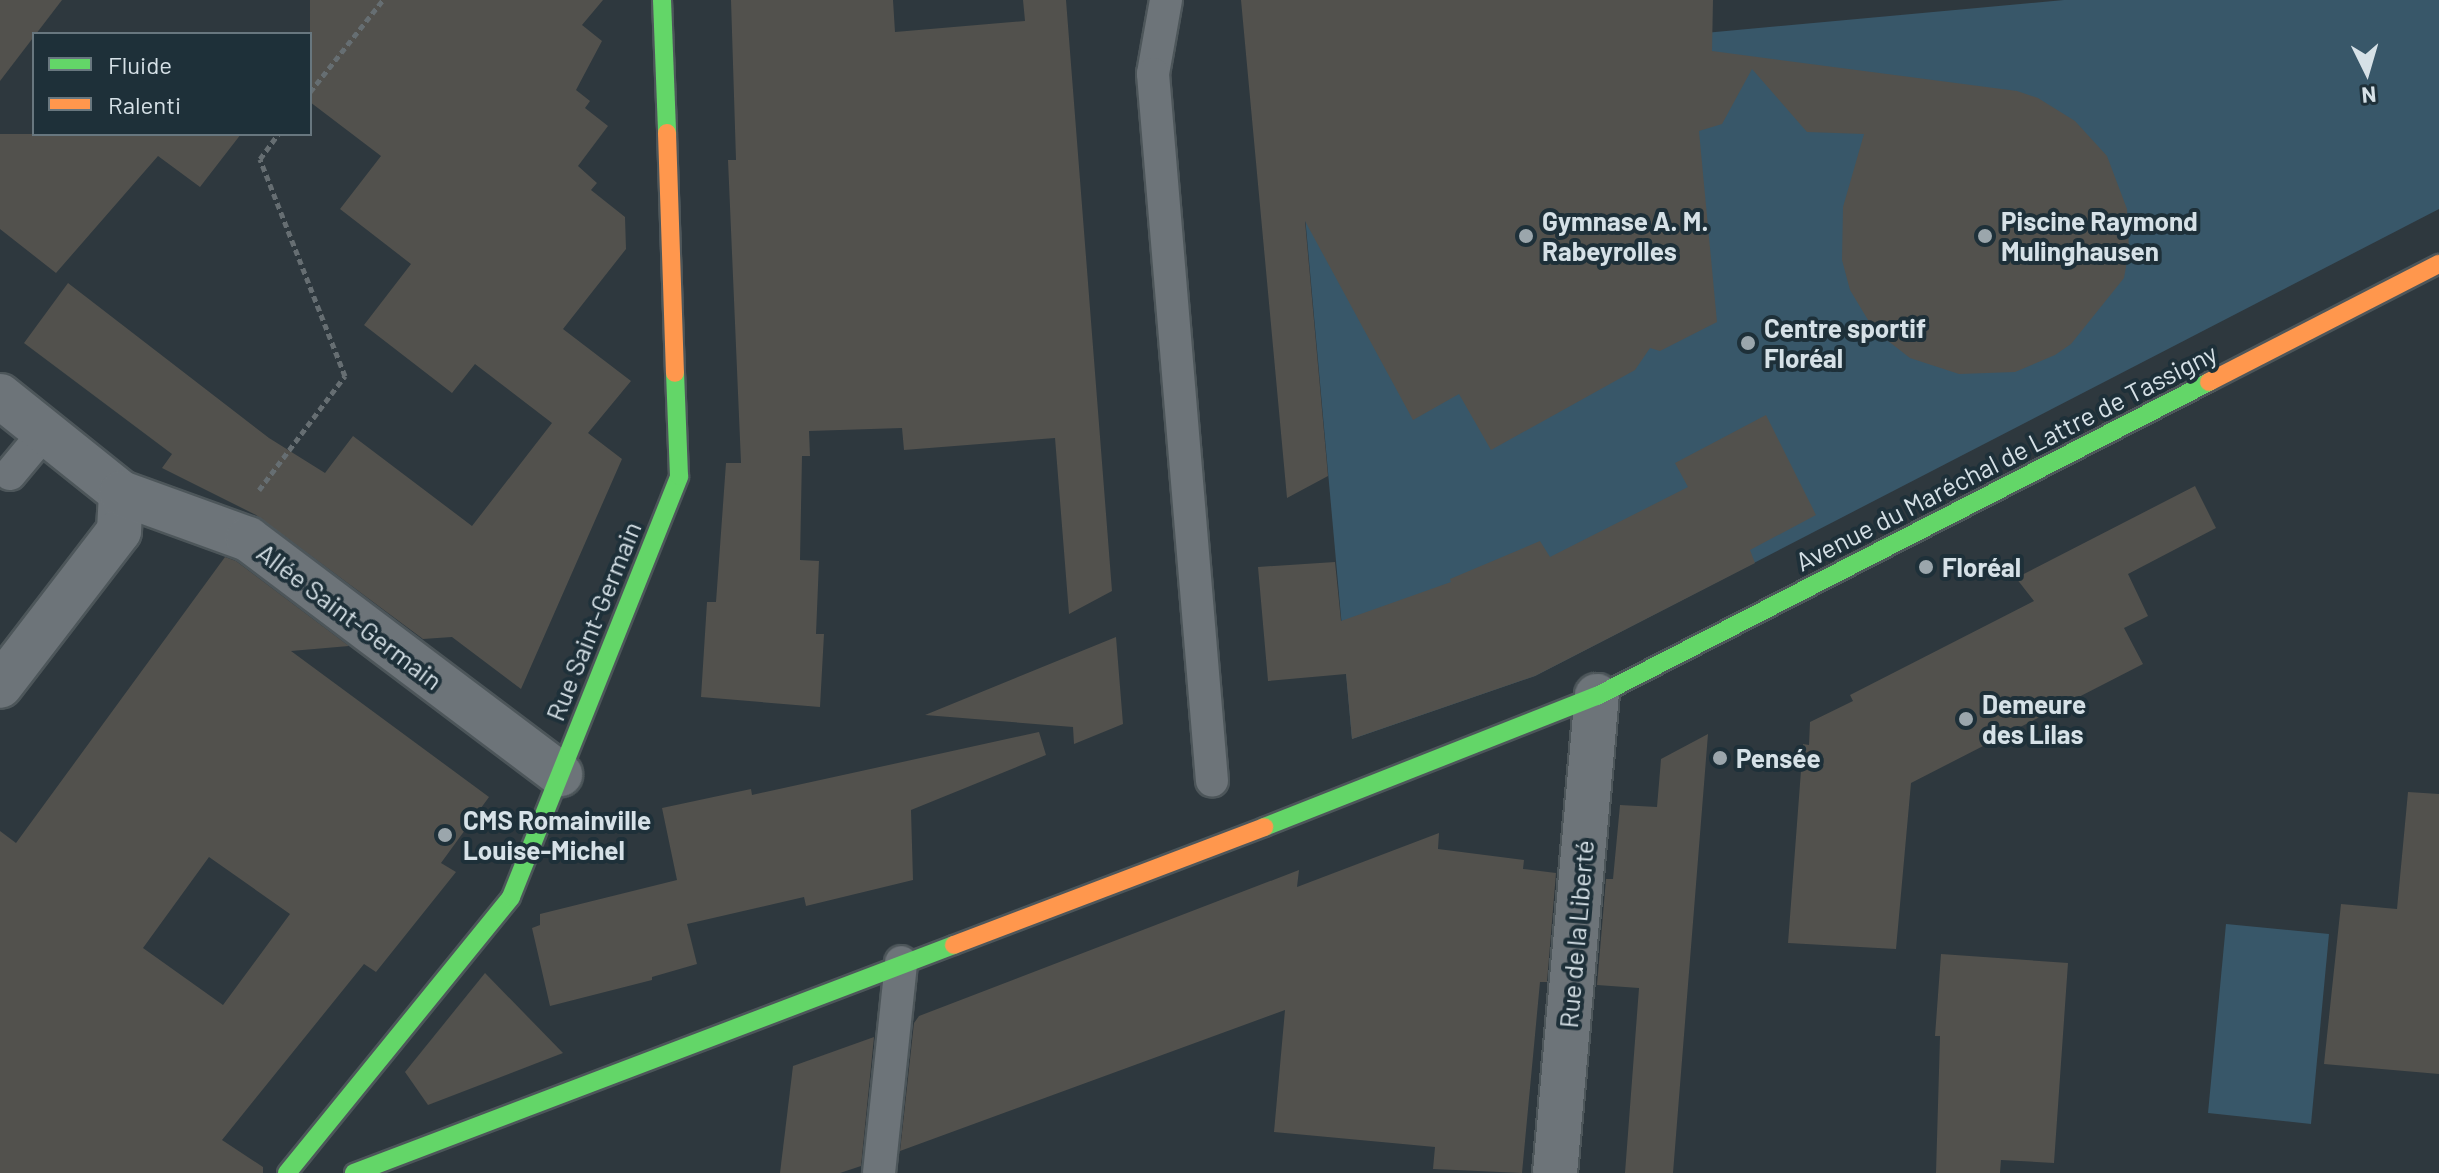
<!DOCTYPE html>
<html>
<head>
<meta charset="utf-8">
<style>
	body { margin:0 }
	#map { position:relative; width:2439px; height:1173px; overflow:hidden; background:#2e383e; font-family:Barlow,sans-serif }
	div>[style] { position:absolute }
	.green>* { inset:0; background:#385769 }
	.building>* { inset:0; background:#52514d }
	.path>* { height:5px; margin-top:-2.5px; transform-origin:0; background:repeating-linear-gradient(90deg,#666e72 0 6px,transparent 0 10px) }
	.roads { filter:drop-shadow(2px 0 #4d565a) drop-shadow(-2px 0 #4d565a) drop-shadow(0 2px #4d565a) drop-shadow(0 -2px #4d565a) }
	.lane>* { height:32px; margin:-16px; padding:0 16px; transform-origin:16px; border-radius:16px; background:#6d7479 }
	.street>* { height:44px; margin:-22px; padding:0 22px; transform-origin:22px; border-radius:22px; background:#6d7479 }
	.fast>* { height:18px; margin:-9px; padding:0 9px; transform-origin:9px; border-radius:9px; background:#63d668 }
	.slow>* { height:18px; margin:-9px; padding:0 9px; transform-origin:9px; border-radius:9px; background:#ff974d }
	.dots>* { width:22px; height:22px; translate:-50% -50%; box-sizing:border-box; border:4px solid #1e3039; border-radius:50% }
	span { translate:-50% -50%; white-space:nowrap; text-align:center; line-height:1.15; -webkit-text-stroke:8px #1e3039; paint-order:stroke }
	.poi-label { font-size:26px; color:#d6e1e7; font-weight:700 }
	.left { translate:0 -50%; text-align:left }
	.street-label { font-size:26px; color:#d6e1e7 }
	.legend { position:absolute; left:32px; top:32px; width:280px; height:104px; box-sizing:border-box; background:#1e3039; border:2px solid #68777f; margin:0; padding:10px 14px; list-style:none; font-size:24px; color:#d6e1e7 }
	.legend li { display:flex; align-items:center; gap:16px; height:40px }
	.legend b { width:40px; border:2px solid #68777f }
	.north { position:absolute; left:2327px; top:32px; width:80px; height:80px; -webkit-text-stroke:6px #1e3039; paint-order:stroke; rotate:175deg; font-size:22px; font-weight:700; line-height:32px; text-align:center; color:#d6e1e7 }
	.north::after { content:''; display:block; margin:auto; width:28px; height:36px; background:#d6e1e7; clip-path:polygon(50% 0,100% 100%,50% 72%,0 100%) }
</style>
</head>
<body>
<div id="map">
	<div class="green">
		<i style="clip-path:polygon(2064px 0,2439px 0,2439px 209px,1535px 676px,1352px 739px,1292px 71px)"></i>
		<i style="clip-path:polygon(2226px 924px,2329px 934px,2311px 1124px,2208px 1113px)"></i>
	</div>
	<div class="building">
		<i style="clip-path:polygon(0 0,62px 0,0 81px)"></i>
		<i style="clip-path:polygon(310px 0,603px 0,582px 25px,602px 41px,576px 90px,590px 101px,585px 108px,608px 126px,578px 166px,597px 183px,591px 190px,625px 217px,626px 249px,563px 329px,631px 381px,588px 433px,622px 459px,521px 689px,452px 637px,423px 639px,256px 515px,162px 468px,172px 454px,24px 343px,68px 283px,269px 438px,325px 473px,353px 436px,472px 526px,552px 423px,475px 364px,452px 393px,364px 325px,411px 264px,340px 209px,381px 156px,310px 102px)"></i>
		<i style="clip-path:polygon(731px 0,893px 0,895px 32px,1025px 21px,1023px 0,1066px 0,1112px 591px,1069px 614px,1055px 438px,904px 450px,902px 428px,809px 431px,810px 456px,802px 456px,800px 560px,819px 561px,816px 634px,824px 634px,820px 707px,701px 697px,707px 602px,716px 602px,726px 463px,741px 463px,728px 160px,736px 160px)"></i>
		<i style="clip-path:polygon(1241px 0,1713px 0,1712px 51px,2017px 91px,2038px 98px,2075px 121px,2107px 156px,2127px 209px,2129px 250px,2124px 278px,2071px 344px,2055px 355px,2015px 372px,1959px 374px,1910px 358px,1874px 330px,1850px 290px,1842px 260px,1843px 207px,1864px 134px,1807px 132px,1752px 69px,1722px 124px,1699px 131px,1717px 322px,1660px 351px,1650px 348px,1635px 370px,1491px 450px,1459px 394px,1413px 420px,1305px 221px,1328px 476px,1287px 498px)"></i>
		<i style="clip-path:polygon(0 134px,241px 134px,200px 187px,158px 156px,56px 273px,0 229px)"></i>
		<i style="clip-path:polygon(1766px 415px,1816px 515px,1750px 550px,1755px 563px,1535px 676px,1352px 739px,1346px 674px,1268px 681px,1258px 567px,1335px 562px,1341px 621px,1451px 582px,1450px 579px,1540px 541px,1550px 557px,1688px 487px,1675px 463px)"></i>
		<i style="clip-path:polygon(2195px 486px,2216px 528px,2128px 574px,2148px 616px,2124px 628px,2143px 664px,1911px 783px,1896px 949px,1788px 943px,1803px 744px,1809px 745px,1810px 722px,1853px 701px,1850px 695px,2034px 601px,2016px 578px)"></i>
		<i style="clip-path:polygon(evenodd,225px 557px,236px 561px,349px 646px,291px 651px,489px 797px,441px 863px,456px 872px,376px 972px,364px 964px,222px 1140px,263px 1167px,263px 1173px,0 1173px,0 831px,16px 843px,225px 557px,209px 857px,290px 914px,223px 1005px,143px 948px,209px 857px)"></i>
		<i style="clip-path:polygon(1116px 637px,1123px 724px,1074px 744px,1073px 727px,925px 715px)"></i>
		<i style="clip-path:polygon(1039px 732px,1046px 755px,911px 810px,913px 880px,806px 906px,804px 897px,687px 924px,697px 964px,652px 977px,652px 980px,550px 1006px,532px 928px,540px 925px,540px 914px,677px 880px,662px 808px,751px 789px,752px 795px)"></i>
		<i style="clip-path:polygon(1708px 734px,1673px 1173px,1625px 1173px,1639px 988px,1597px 985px,1606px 879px,1613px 879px,1620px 805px,1657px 807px,1661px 759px)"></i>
		<i style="clip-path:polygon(2408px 792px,2439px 794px,2439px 1074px,2324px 1064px,2341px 904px,2397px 909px)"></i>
		<i style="clip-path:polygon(1439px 833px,1438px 849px,1524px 860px,1523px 869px,1556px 873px,1547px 982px,1540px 982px,1522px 1173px,1433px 1169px,1435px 1147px,1274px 1132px,1285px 1010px,900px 1151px,914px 1023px,919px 1016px,1299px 870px,1297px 887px)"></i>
		<i style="clip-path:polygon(1941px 954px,2068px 963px,2054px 1163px,2001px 1160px,2000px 1173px,1936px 1173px,1940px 1036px,1935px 1036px)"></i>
		<i style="clip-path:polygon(485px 973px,563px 1053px,428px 1105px,405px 1072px)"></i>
		<i style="clip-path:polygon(874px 1037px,861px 1166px,840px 1173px,780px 1173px,793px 1066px)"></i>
	</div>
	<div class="path">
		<i style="left:310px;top:92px;width:117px;rotate:-51.6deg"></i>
		<i style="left:259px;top:490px;width:143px;rotate:-53deg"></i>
		<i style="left:345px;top:376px;width:233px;rotate:-111.4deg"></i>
		<i style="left:260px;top:159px;width:31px;rotate:-54deg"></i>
	</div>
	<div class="roads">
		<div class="lane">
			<i style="left:1166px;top:0;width:75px;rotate:100deg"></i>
			<i style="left:1153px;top:74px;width:709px;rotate:85.23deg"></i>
			<i style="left:10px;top:474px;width:55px;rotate:-50.2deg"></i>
			<i style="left:879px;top:1173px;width:212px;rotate:-84deg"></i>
		</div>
		<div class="street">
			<i style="left:0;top:396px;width:155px;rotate:38.7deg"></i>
			<i style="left:121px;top:493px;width:38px;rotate:93deg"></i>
			<i style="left:119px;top:531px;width:195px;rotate:127.5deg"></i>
			<i style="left:121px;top:493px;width:135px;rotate:19.9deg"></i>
			<i style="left:248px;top:539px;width:391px;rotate:37deg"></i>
			<i style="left:1555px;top:1173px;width:479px;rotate:-85deg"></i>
		</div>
		<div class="fast">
			<i style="left:662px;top:0;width:133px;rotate:87.8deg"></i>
			<i style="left:1264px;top:827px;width:358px;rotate:-21.5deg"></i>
			<i style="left:1597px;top:696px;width:688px;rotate:-27.16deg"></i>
			<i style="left:287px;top:1173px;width:355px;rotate:-50.9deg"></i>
			<i style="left:511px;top:897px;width:453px;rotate:-68.2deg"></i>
			<i style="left:679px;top:476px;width:103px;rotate:-92.2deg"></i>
			<i style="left:354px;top:1173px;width:642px;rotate:-20.81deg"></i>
		</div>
		<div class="slow">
			<i style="left:667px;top:133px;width:240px;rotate:88.1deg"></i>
			<i style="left:2209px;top:382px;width:259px;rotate:-27.2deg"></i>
			<i style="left:954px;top:945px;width:332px;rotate:-20.8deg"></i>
		</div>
	</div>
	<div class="dots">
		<i style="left:1526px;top:236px;background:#9ba6ac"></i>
		<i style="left:1985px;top:236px;background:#9ba6ac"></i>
		<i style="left:1748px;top:343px;background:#9ba6ac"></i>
		<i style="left:1926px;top:567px;background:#9ba6ac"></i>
		<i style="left:1966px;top:719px;background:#9ba6ac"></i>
		<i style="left:1720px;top:758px;background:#9ba6ac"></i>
		<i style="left:445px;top:835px;background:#9ba6ac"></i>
	</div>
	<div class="poi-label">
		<span class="left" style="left:1542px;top:236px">Gymnase A. M.<br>Rabeyrolles</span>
		<span class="left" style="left:2001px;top:236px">Piscine Raymond<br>Mulinghausen</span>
		<span class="left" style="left:1764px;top:343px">Centre sportif<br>Floréal</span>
		<span class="left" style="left:1942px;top:567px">Floréal</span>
		<span class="left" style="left:1982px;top:719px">Demeure<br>des Lilas</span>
		<span class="left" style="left:1736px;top:758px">Pensée</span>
		<span class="left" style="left:463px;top:835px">CMS Romainville<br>Louise-Michel</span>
	</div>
	<div class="street-label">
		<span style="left:2006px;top:457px;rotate:-27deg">Avenue du Maréchal de Lattre de Tassigny</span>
		<span style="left:350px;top:616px;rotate:37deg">Allée Saint-Germain</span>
		<span style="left:593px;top:621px;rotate:-68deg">Rue Saint-Germain</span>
		<span style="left:1576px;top:934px;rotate:-85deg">Rue de la Liberté</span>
	</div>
	<ul class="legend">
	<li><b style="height:10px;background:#63d668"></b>Fluide</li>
	<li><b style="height:10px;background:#ff974d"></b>Ralenti</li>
	</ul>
	<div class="north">N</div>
</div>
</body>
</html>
